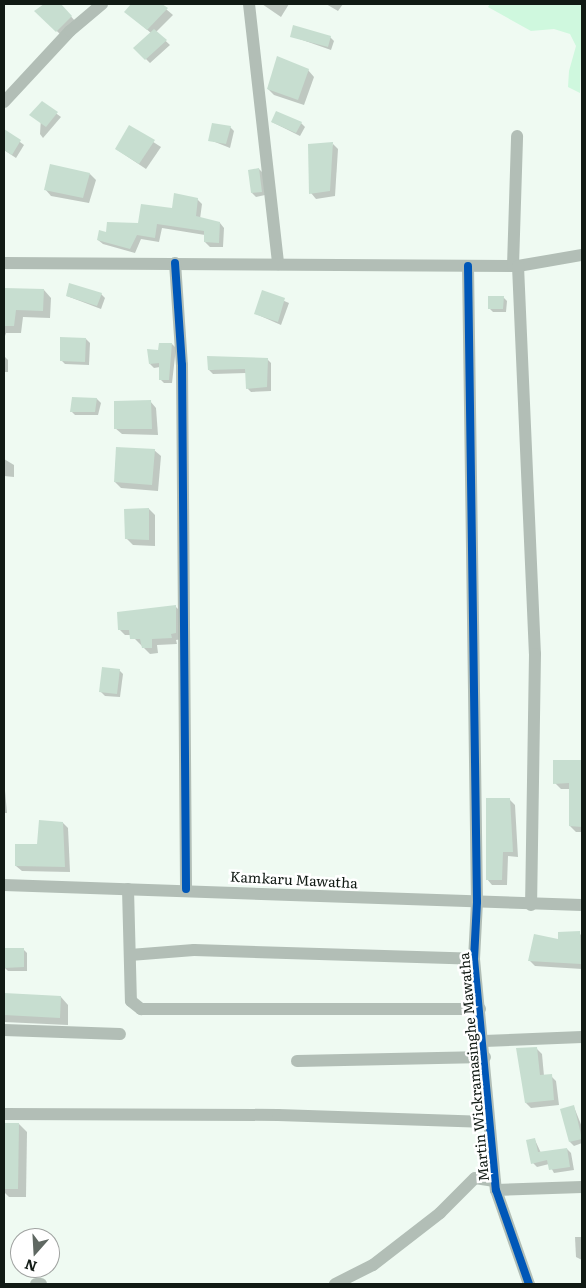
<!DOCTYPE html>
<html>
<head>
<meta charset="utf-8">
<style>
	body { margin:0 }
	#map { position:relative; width:586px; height:1288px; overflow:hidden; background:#effaf2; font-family:Literata,serif }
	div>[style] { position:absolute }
	.green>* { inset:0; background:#cff8de }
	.shadow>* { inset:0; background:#0003 }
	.building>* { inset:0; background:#c7ded0 }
	.street>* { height:12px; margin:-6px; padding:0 6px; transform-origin:6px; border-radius:6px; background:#b2beb6 }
	.cycleway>* { height:8px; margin:-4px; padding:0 4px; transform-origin:4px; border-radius:4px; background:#0057b8 }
	span { translate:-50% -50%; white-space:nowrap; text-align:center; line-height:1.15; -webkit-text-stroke:5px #fff; paint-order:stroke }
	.street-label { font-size:14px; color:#111a14 }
	.frame { position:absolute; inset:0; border:5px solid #111a14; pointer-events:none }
	.north { position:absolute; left:10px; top:1228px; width:50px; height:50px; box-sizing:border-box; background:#fff; border:1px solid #a0a3a1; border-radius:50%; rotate:199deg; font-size:14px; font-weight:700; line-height:20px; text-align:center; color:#111a14 }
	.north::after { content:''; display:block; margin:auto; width:18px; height:22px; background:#5f6862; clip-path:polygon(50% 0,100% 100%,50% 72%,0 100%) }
</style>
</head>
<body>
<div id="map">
	<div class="green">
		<i style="clip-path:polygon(490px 4px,582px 4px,580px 93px,568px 87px,569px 71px,576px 46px,570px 34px,554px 29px,531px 31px,488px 7px)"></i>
	</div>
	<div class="shadow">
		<i style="clip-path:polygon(46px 4px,60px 4px,75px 21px,61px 35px,36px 11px)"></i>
		<i style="clip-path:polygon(133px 4px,160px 4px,173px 15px,156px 32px,170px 45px,150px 63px,135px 48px,151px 33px,126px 12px)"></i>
		<i style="clip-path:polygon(262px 4px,289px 4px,281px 17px)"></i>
		<i style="clip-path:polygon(326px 4px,343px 4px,338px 11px)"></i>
		<i style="clip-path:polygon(291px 36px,330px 37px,334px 41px,331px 50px)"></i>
		<i style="clip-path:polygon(308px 70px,314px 77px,304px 105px,274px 95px,268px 89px)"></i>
		<i style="clip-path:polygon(42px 103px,61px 117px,43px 138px,40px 134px)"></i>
		<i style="clip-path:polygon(272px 122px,301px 123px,305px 127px,300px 136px)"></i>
		<i style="clip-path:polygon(130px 127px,161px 147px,146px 169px,116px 149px)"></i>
		<i style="clip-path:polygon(230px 127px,234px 131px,230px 148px,210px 140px)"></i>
		<i style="clip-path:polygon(4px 130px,24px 145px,16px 158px,4px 150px)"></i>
		<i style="clip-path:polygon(333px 144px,338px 149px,335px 196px,316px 199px,311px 193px)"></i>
		<i style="clip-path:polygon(259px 169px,263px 173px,265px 195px,256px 197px,252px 193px)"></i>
		<i style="clip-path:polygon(90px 174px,96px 180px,89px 203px,51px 196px,45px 189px)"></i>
		<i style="clip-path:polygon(197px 199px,202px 204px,200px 219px,220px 223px,224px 228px,223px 247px,210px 247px,205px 242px,205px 235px,162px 228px,159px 242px,141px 239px,135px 253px,103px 244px,98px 240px)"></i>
		<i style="clip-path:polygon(4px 289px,44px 290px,51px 298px,50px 318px,23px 317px,21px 333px,6px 333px,4px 339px)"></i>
		<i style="clip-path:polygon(263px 292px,289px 303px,281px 325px,256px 314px)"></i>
		<i style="clip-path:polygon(101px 294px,105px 298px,101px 309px,67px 296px)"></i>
		<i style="clip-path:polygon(503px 297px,507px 301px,506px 312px,493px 312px,489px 308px)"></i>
		<i style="clip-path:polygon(86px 339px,90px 343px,89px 365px,65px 364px,61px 360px)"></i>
		<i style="clip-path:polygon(172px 344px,176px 348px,172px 383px,164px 383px,160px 379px,160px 367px,154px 368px,150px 364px,159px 351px)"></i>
		<i style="clip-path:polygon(4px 356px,8px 360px,8px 372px,4px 372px)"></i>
		<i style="clip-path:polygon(267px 359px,271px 363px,271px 391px,251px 392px,247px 388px,246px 373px,213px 374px,209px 370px)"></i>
		<i style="clip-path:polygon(73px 399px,97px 399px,101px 403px,98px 415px,75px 415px,71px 411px)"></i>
		<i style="clip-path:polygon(150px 401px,156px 408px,158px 435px,122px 434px,115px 428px)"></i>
		<i style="clip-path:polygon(154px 450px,161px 456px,158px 491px,121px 488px,115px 482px)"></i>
		<i style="clip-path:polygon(4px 459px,14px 465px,14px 477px,4px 476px)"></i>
		<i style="clip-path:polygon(149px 509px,155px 515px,155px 546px,133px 545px,126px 538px)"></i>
		<i style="clip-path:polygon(175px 606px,181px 612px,182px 639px,176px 640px,177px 644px,157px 645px,158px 653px,150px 654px,131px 635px,125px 635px,119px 629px)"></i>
		<i style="clip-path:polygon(119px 670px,123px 674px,120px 697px,105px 696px,101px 692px)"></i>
		<i style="clip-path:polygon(582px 761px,582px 832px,576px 832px,570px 826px,570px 789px,561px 789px,555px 783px,554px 762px)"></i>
		<i style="clip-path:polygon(4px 779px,7px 813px,4px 813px)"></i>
		<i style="clip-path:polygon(509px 799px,515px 805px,518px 857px,508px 856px,507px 885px,492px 885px,487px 879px)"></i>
		<i style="clip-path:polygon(63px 823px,68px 828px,70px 872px,22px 871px,16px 866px)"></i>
		<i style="clip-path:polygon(579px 933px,582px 936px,582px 969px,535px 966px,530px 961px,559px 940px)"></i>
		<i style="clip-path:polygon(23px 949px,27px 953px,27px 971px,8px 971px,4px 967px,4px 950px)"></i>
		<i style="clip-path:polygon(4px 995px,61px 997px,68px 1005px,68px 1025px,4px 1022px)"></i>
		<i style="clip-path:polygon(536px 1048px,542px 1054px,544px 1076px,551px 1076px,556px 1081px,559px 1105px,531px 1108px,526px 1103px)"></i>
		<i style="clip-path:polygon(574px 1107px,582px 1127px,582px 1143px,574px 1146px,570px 1142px)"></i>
		<i style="clip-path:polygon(4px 1124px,19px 1124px,27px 1132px,26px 1197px,9px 1197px,4px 1192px)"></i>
		<i style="clip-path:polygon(535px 1140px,541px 1153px,567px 1149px,571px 1153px,574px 1170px,554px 1173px,549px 1164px,537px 1167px,533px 1163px)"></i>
		<i style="clip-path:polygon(575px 1237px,582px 1237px,582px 1260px,576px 1257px)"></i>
	</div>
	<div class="building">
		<i style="clip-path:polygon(44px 4px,61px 4px,72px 16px,56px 32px,34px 11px)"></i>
		<i style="clip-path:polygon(131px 4px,162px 4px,168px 8px,147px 30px,124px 12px)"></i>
		<i style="clip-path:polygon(293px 25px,331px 36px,328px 47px,290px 37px)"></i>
		<i style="clip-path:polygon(154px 29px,167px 40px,145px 60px,133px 48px)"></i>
		<i style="clip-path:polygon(277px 56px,309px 69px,298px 100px,267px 89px)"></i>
		<i style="clip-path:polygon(42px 101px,58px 112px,46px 127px,29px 115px)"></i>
		<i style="clip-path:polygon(276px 111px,302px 122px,296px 133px,271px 122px)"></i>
		<i style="clip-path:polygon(212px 123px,231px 126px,226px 144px,208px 141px)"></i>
		<i style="clip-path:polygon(129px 125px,155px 140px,139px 164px,115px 149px)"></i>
		<i style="clip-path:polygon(4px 129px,21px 140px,12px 155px,4px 150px)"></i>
		<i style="clip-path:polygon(333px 142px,330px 191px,309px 194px,308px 144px)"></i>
		<i style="clip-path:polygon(50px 164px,90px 173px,83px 198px,44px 190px)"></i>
		<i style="clip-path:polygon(259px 168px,262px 192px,251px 193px,248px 170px)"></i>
		<i style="clip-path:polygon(174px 193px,198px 198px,196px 216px,220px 222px,219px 243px,204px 242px,204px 231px,157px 224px,155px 238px,137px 235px,130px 249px,97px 240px,99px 230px,106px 232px,107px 222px,138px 223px,141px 204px,172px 208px)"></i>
		<i style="clip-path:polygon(69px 283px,102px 293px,97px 306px,66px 296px)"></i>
		<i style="clip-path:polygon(4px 288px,44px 289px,43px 311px,16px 310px,14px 326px,4px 326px)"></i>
		<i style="clip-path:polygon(262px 290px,285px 298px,278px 322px,254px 314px)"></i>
		<i style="clip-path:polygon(488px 296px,504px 296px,503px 309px,488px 309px)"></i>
		<i style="clip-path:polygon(60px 337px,86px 338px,85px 362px,60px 361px)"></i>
		<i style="clip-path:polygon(159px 343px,172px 343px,169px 380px,159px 380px,159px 363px,149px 364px,147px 349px,158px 350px)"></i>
		<i style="clip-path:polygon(207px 356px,268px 358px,267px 387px,246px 389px,245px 369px,208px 370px)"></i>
		<i style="clip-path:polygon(72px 397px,97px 398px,95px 412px,70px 412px)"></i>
		<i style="clip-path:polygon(151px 400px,152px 429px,114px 429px,114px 401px)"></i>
		<i style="clip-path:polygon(116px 447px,155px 449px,152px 485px,114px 482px)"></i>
		<i style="clip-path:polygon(149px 508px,149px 540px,125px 539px,124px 509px)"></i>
		<i style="clip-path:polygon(176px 605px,176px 633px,171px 634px,172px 638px,152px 639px,152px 648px,142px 648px,140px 639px,130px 639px,129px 630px,118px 630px,117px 612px)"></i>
		<i style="clip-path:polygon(102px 667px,120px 669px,117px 694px,99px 692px)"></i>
		<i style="clip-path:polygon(553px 760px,582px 760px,582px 827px,569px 826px,569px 783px,553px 784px)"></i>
		<i style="clip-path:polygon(486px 798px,510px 798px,513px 852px,503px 852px,502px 880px,486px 880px)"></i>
		<i style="clip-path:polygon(39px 820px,63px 822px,65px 867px,15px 866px,15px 844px,37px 844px)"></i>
		<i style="clip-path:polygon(580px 931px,581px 964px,528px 961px,534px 934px,558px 939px,558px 932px)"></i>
		<i style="clip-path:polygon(4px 948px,24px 948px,24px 967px,4px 968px)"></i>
		<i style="clip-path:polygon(4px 993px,61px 996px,60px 1018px,4px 1015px)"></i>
		<i style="clip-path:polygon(537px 1047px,540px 1075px,552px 1074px,554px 1100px,525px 1103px,516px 1048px)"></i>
		<i style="clip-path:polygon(574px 1105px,582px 1139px,569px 1142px,560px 1109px)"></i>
		<i style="clip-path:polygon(4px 1123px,19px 1123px,18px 1189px,4px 1189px)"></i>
		<i style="clip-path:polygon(535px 1138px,538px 1152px,567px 1148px,570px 1167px,549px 1170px,547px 1160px,531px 1164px,526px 1140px)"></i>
	</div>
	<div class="street">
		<i style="left:249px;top:4px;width:262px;rotate:83.6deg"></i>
		<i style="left:4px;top:102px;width:97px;rotate:-47.1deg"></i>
		<i style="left:70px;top:31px;width:42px;rotate:-40.2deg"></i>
		<i style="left:4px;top:263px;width:514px;rotate:0.33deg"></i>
		<i style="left:518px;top:266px;width:65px;rotate:-9.8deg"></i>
		<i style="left:175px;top:263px;width:102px;rotate:86.1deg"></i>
		<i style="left:182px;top:365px;width:524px;rotate:89.56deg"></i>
		<i style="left:468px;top:266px;width:636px;rotate:89.19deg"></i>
		<i style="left:477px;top:902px;width:57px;rotate:93deg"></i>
		<i style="left:474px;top:959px;width:232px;rotate:84.6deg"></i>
		<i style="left:496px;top:1190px;width:100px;rotate:70.7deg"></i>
		<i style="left:513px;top:266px;width:130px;rotate:-88.2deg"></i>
		<i style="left:518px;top:266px;width:388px;rotate:87.5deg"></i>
		<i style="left:535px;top:654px;width:251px;rotate:90.9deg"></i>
		<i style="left:4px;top:885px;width:578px;rotate:1.98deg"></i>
		<i style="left:128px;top:889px;width:112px;rotate:88.5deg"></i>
		<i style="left:131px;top:1001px;width:13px;rotate:39deg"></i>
		<i style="left:141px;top:1009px;width:339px"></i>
		<i style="left:130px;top:955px;width:64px;rotate:-4.5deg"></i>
		<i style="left:194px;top:950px;width:280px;rotate:1.8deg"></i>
		<i style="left:4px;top:1030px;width:116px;rotate:2deg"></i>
		<i style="left:484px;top:1041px;width:98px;rotate:-2.3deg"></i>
		<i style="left:297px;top:1061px;width:188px;rotate:-1.2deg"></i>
		<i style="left:4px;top:1114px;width:274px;rotate:0.2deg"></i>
		<i style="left:278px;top:1115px;width:210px;rotate:1.9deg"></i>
		<i style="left:496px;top:1190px;width:86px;rotate:-2deg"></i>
		<i style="left:36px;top:1284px;width:5px"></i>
		<i style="left:335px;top:1284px;width:42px;rotate:-26.6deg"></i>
		<i style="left:373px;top:1265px;width:85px;rotate:-37.8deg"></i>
		<i style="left:440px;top:1213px;width:49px;rotate:-45deg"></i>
		<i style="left:475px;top:1178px;width:20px;rotate:9deg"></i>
	</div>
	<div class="cycleway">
		<i style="left:175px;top:263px;width:102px;rotate:86.1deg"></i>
		<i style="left:182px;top:365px;width:524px;rotate:89.56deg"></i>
		<i style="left:468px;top:266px;width:636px;rotate:89.19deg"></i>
		<i style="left:477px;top:902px;width:57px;rotate:93deg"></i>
		<i style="left:474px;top:959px;width:232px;rotate:84.6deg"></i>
		<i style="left:496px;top:1190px;width:100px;rotate:70.7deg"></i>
	</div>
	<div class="street-label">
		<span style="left:294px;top:879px;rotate:3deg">Kamkaru Mawatha</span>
		<span style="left:473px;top:1067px;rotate:-95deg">Martin Wickramasinghe Mawatha</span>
	</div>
	<div class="frame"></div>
	<div class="north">N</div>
</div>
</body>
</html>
